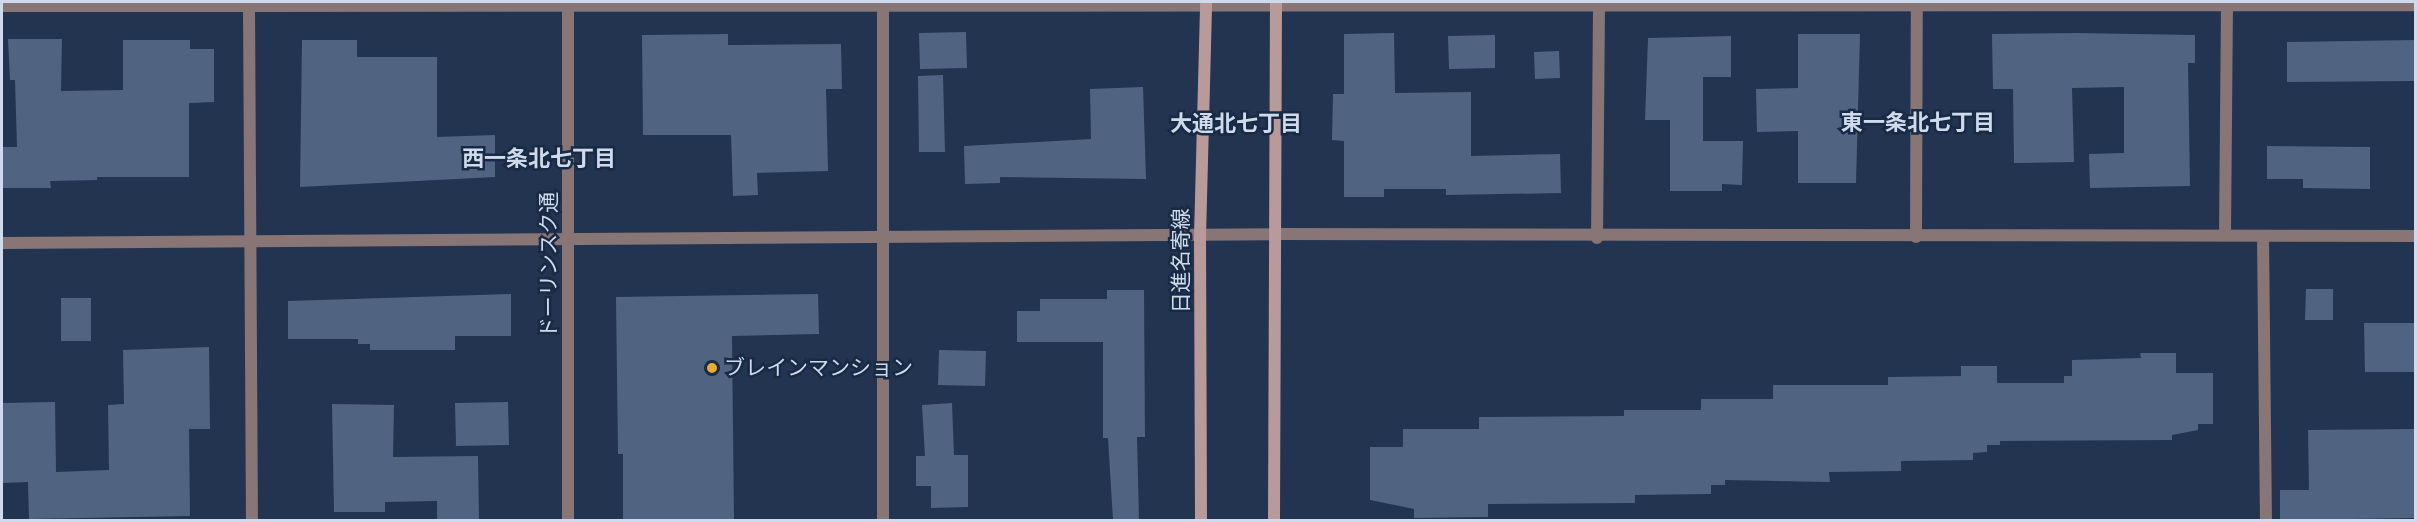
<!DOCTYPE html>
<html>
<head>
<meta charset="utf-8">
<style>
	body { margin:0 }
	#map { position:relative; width:2417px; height:522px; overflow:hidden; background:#22344f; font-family:"Public Sans","Noto Sans JP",sans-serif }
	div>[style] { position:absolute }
	.building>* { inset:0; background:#506481 }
	.minor>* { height:12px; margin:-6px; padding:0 6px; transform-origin:6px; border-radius:6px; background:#887575 }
	.tertiary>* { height:12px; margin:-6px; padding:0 6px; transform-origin:6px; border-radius:6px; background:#887575 }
	.secondary>* { height:12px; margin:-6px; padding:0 6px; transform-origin:6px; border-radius:6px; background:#b89a9a }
	.dots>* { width:16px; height:16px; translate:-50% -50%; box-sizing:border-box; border:3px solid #182a44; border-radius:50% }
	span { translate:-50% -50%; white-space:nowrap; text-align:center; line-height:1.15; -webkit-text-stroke:5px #182a44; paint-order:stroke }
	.street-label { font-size:21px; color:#cfdbec }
	.poi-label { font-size:21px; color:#cfdbec }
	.left { translate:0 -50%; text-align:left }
	.neighbourhood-label { font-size:22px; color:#cfdbec; font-weight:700 }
	.frame { position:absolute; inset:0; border:3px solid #cfdbec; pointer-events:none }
</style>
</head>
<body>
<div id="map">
	<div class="building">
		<i style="clip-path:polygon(966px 32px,967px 68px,920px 69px,919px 33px)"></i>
		<i style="clip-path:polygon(1394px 33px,1395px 93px,1471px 92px,1471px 156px,1560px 154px,1561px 193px,1446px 195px,1446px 189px,1384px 189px,1384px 197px,1344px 197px,1344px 141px,1332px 140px,1333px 94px,1344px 94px,1344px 34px)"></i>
		<i style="clip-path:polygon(2076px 33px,2195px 35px,2195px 63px,2188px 63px,2190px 186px,2090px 188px,2089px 154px,2124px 153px,2124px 87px,2072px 88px,2074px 162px,2014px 163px,2013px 89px,1993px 89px,1992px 34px)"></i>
		<i style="clip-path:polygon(728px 34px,728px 45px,841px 44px,842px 89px,826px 89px,828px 171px,757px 173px,758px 195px,733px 196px,731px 135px,643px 135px,642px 35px)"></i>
		<i style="clip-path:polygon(1798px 34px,1860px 34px,1856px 183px,1798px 183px,1798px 131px,1757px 132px,1756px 89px,1798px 88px)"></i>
		<i style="clip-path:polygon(1495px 35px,1495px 68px,1449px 69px,1448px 36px)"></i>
		<i style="clip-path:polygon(1731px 36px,1731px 77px,1703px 77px,1703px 141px,1743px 141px,1742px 185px,1722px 184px,1722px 191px,1670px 191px,1670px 120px,1645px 120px,1648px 38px)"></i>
		<i style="clip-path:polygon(8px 39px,62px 39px,61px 91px,123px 90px,123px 40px,190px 40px,190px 49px,214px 49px,214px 102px,189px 103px,189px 177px,97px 177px,97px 180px,50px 181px,51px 188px,2px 188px,2px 147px,17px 147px,15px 80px,10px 80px)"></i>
		<i style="clip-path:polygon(302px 40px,357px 40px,357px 57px,437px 57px,437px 137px,495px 135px,495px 177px,300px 187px)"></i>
		<i style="clip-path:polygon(2415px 40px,2415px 81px,2287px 82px,2287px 42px)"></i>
		<i style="clip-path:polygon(1559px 51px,1560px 78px,1535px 79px,1534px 52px)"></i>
		<i style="clip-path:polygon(943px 75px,945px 152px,919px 152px,918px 76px)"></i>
		<i style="clip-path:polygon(1143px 87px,1146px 179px,1000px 177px,1000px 183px,965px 184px,964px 146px,1091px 139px,1090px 89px)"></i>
		<i style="clip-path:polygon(2267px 146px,2370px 147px,2370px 189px,2303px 188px,2303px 179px,2267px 179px)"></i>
		<i style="clip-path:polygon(2306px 289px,2333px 289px,2333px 320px,2305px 320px)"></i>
		<i style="clip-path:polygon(1107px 290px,1144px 290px,1145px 437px,1137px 437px,1139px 520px,1113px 520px,1108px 438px,1103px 438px,1103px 342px,1017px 342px,1017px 311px,1040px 311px,1040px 299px,1107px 299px)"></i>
		<i style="clip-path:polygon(511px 294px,511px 336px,455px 336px,455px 350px,370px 350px,370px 344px,358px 344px,358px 339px,288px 339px,288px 301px)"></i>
		<i style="clip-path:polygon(818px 294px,819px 334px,732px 336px,734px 520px,623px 520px,623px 454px,618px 454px,616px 297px)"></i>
		<i style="clip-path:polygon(61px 298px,91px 298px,91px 341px,61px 341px)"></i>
		<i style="clip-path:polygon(2364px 323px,2415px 323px,2415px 372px,2365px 372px)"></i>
		<i style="clip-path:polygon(209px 347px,210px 429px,189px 429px,190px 516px,29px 519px,28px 482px,2px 483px,2px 403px,55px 402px,56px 472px,109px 470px,108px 405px,124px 404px,123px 350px)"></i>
		<i style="clip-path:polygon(939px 350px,986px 351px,985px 386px,938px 385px)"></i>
		<i style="clip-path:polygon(2140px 353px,2176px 353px,2176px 373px,2213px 373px,2213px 424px,2198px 424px,2198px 430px,2172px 435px,2172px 440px,2000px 441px,2000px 445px,1987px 445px,1987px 452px,1973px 453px,1973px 460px,1901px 461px,1901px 471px,1829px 472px,1830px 482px,1725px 480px,1725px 485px,1711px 485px,1711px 494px,1635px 495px,1635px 503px,1488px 504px,1488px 517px,1414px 518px,1414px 509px,1370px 500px,1370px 447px,1403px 447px,1403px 429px,1479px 429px,1479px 417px,1624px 416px,1624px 410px,1701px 410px,1701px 399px,1773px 399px,1773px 385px,1888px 385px,1888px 377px,1961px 376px,1961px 366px,1997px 366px,1997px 383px,2064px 383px,2064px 376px,2072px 376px,2072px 360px,2141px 358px)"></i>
		<i style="clip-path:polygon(508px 402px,509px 445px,456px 446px,455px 403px)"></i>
		<i style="clip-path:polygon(952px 403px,954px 455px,968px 455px,968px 507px,931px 508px,931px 486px,916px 486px,916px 456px,925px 456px,922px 405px)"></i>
		<i style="clip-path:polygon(332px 404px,394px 405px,393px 457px,478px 456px,479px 520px,437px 520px,437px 501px,385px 502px,385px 512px,334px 512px)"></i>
		<i style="clip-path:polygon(2415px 429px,2415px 518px,2280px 520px,2280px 490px,2309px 490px,2308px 430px)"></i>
	</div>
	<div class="minor">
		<i style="left:249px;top:6px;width:514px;rotate:89.67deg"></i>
		<i style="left:1916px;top:237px;width:231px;rotate:-89.8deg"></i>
		<i style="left:1597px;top:238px;width:231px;rotate:-89.5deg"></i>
		<i style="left:2px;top:243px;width:1274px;rotate:-0.4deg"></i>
		<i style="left:883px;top:520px;width:514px;rotate:-90deg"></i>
	</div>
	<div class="tertiary">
		<i style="left:2px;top:6px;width:2414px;rotate:-0.02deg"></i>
		<i style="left:1276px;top:234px;width:1140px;rotate:0.1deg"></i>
		<i style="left:2225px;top:235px;width:230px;rotate:-89.5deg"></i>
		<i style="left:2263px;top:237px;width:283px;rotate:89.4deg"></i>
		<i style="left:568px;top:520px;width:511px;rotate:-90deg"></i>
	</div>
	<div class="secondary">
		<i style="left:1201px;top:520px;width:283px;rotate:-90.2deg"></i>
		<i style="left:1200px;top:237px;width:235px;rotate:-88.5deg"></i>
		<i style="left:1274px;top:520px;width:518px;rotate:-89.78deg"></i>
	</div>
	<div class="dots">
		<i style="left:712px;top:368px;background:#eaaa38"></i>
	</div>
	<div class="street-label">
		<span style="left:1181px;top:261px;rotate:-90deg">日進名寄線</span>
		<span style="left:549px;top:265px;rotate:-90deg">ドーリンスク通</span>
	</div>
	<div class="poi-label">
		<span class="left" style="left:724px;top:368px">ブレインマンション</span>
	</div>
	<div class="neighbourhood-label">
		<span style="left:1918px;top:123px">東一条北七丁目</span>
		<span style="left:1236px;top:124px">大通北七丁目</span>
		<span style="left:539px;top:159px">西一条北七丁目</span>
	</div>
	<div class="frame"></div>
</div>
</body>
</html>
